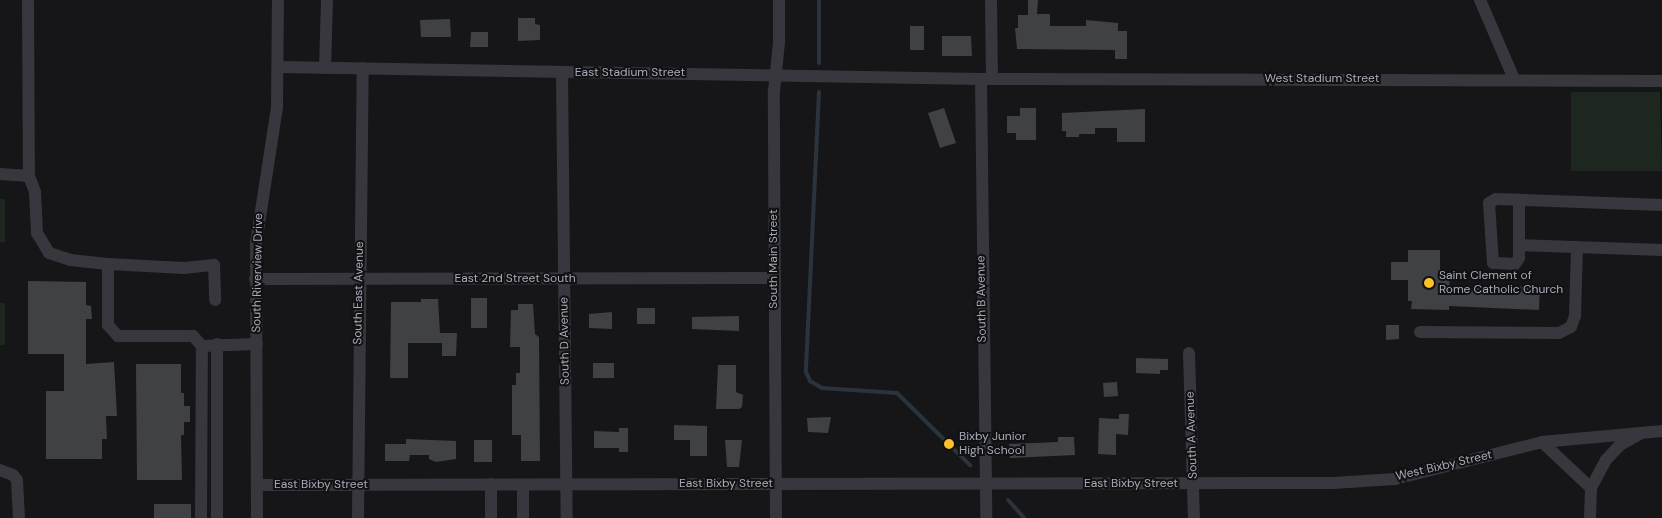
<!DOCTYPE html>
<html>
<head>
<meta charset="utf-8">
<style>
	body { margin:0 }
	#map { position:relative; width:1662px; height:518px; overflow:hidden; background:#161618; font-family:"DM Sans",sans-serif }
	div>[style] { position:absolute }
	.green>* { inset:0; background:#1d261f }
	.stream>* { height:4px; margin:-2px; padding:0 2px; transform-origin:2px; border-radius:2px; background:#2b343d }
	.building>* { inset:0; background:#404145 }
	.minor>* { height:12px; margin:-6px; padding:0 6px; transform-origin:6px; border-radius:6px; background:#37373d }
	.dots>* { width:14px; height:14px; translate:-50% -50%; box-sizing:border-box; border:2px solid #111113; border-radius:50% }
	span { translate:-50% -50%; white-space:nowrap; text-align:center; line-height:1.15; -webkit-text-stroke:4px #111113; paint-order:stroke }
	.street-label { font-size:12px; color:#a7acb9 }
	.poi-label { font-size:12px; color:#a7acb9 }
	.left { translate:0 -50%; text-align:left }
</style>
</head>
<body>
<div id="map">
	<div class="green">
		<i style="clip-path:polygon(1571px 92px,1660px 92px,1662px 171px,1571px 171px)"></i>
		<i style="clip-path:polygon(0 199px,5px 199px,5px 242px,0 242px)"></i>
		<i style="clip-path:polygon(0 303px,5px 303px,5px 345px,0 345px)"></i>
	</div>
	<div class="stream">
		<i style="left:819px;top:63px;width:63px;rotate:-90deg"></i>
		<i style="left:819px;top:92px;width:280px;rotate:92.7deg"></i>
		<i style="left:806px;top:372px;width:10px;rotate:66deg"></i>
		<i style="left:810px;top:381px;width:14px;rotate:30deg"></i>
		<i style="left:822px;top:388px;width:75px;rotate:3.8deg"></i>
		<i style="left:897px;top:393px;width:103px;rotate:44.6deg"></i>
		<i style="left:1008px;top:500px;width:24px;rotate:48deg"></i>
	</div>
	<div class="building">
		<i style="clip-path:polygon(1028px 0,1038px 0,1037px 14px,1050px 14px,1050px 26px,1086px 26px,1086px 20px,1118px 23px,1118px 31px,1127px 31px,1127px 59px,1115px 59px,1115px 50px,1017px 49px,1015px 28px,1018px 28px,1018px 15px,1028px 15px)"></i>
		<i style="clip-path:polygon(518px 18px,535px 18px,535px 24px,540px 25px,540px 40px,518px 41px)"></i>
		<i style="clip-path:polygon(450px 19px,451px 37px,421px 37px,420px 20px)"></i>
		<i style="clip-path:polygon(910px 26px,924px 26px,924px 50px,910px 50px)"></i>
		<i style="clip-path:polygon(471px 32px,488px 32px,488px 47px,470px 47px)"></i>
		<i style="clip-path:polygon(942px 36px,971px 36px,972px 56px,942px 56px)"></i>
		<i style="clip-path:polygon(944px 108px,956px 143px,940px 148px,928px 113px)"></i>
		<i style="clip-path:polygon(1020px 108px,1036px 108px,1036px 140px,1016px 140px,1016px 133px,1007px 133px,1007px 116px,1020px 116px)"></i>
		<i style="clip-path:polygon(1145px 109px,1145px 142px,1117px 142px,1117px 128px,1095px 128px,1095px 134px,1079px 134px,1079px 137px,1066px 137px,1066px 131px,1062px 131px,1062px 113px)"></i>
		<i style="clip-path:polygon(1408px 250px,1440px 250px,1440px 275px,1450px 275px,1449px 289px,1540px 286px,1539px 310px,1449px 306px,1449px 310px,1411px 309px,1412px 301px,1408px 301px,1408px 280px,1391px 280px,1391px 262px,1408px 262px)"></i>
		<i style="clip-path:polygon(28px 281px,86px 282px,86px 305px,91px 306px,92px 319px,86px 319px,86px 364px,114px 362px,117px 416px,106px 416px,107px 439px,102px 439px,102px 459px,46px 459px,46px 391px,64px 391px,64px 354px,28px 354px)"></i>
		<i style="clip-path:polygon(471px 298px,487px 298px,487px 328px,471px 328px)"></i>
		<i style="clip-path:polygon(421px 299px,438px 299px,440px 333px,457px 333px,456px 356px,442px 356px,442px 343px,408px 343px,408px 378px,390px 378px,391px 302px,421px 302px)"></i>
		<i style="clip-path:polygon(518px 304px,533px 304px,535px 334px,539px 337px,540px 461px,521px 461px,521px 435px,512px 435px,512px 385px,516px 385px,516px 373px,520px 373px,520px 347px,510px 347px,511px 310px,518px 310px)"></i>
		<i style="clip-path:polygon(637px 308px,655px 308px,655px 324px,637px 324px)"></i>
		<i style="clip-path:polygon(612px 312px,612px 329px,589px 328px,589px 314px)"></i>
		<i style="clip-path:polygon(739px 316px,739px 331px,692px 329px,692px 317px)"></i>
		<i style="clip-path:polygon(1386px 325px,1399px 325px,1399px 339px,1386px 340px)"></i>
		<i style="clip-path:polygon(1136px 358px,1168px 359px,1168px 370px,1160px 370px,1160px 374px,1136px 373px)"></i>
		<i style="clip-path:polygon(593px 363px,614px 363px,614px 378px,593px 378px)"></i>
		<i style="clip-path:polygon(136px 364px,181px 364px,181px 393px,184px 393px,184px 406px,190px 406px,190px 422px,184px 422px,184px 435px,181px 435px,182px 480px,137px 480px)"></i>
		<i style="clip-path:polygon(718px 365px,736px 365px,736px 392px,743px 395px,742px 407px,739px 409px,716px 409px)"></i>
		<i style="clip-path:polygon(1117px 382px,1118px 396px,1104px 397px,1103px 383px)"></i>
		<i style="clip-path:polygon(1119px 414px,1129px 414px,1128px 435px,1116px 434px,1116px 455px,1098px 454px,1099px 418px,1119px 419px)"></i>
		<i style="clip-path:polygon(831px 417px,828px 433px,808px 432px,807px 418px)"></i>
		<i style="clip-path:polygon(674px 425px,707px 426px,707px 456px,690px 456px,690px 440px,674px 440px)"></i>
		<i style="clip-path:polygon(619px 428px,628px 428px,628px 452px,619px 452px,619px 448px,594px 448px,594px 431px,619px 432px)"></i>
		<i style="clip-path:polygon(1058px 437px,1074px 437px,1075px 455px,1010px 458px,1009px 444px,1058px 442px)"></i>
		<i style="clip-path:polygon(406px 439px,456px 441px,456px 459px,436px 462px,429px 459px,429px 455px,410px 455px,409px 461px,385px 461px,385px 444px,406px 444px)"></i>
		<i style="clip-path:polygon(474px 440px,492px 440px,492px 462px,474px 462px)"></i>
		<i style="clip-path:polygon(725px 440px,742px 440px,739px 467px,727px 467px)"></i>
		<i style="clip-path:polygon(154px 504px,191px 504px,191px 518px,154px 518px)"></i>
	</div>
	<div class="minor">
		<i style="left:28px;top:0;width:176px;rotate:89.7deg"></i>
		<i style="left:991px;top:0;width:79px;rotate:89.3deg"></i>
		<i style="left:1480px;top:0;width:86px;rotate:66.7deg"></i>
		<i style="left:279px;top:67px;width:702px;rotate:0.98deg"></i>
		<i style="left:981px;top:79px;width:681px;rotate:0.17deg"></i>
		<i style="left:325px;top:68px;width:68px;rotate:-88.3deg"></i>
		<i style="left:562px;top:73px;width:445px;rotate:89.4deg"></i>
		<i style="left:981px;top:79px;width:439px;rotate:89.3deg"></i>
		<i style="left:0;top:174px;width:29px;rotate:4deg"></i>
		<i style="left:29px;top:176px;width:17px;rotate:69deg"></i>
		<i style="left:35px;top:192px;width:41px;rotate:87.2deg"></i>
		<i style="left:37px;top:233px;width:23px;rotate:59deg"></i>
		<i style="left:49px;top:253px;width:22px;rotate:18deg"></i>
		<i style="left:70px;top:260px;width:38px;rotate:6deg"></i>
		<i style="left:108px;top:264px;width:76px;rotate:3deg"></i>
		<i style="left:184px;top:268px;width:30px;rotate:-6deg"></i>
		<i style="left:214px;top:265px;width:35px;rotate:88deg"></i>
		<i style="left:1519px;top:200px;width:58px;rotate:90deg"></i>
		<i style="left:1519px;top:258px;width:7px;rotate:124deg"></i>
		<i style="left:1515px;top:264px;width:22px;rotate:-177deg"></i>
		<i style="left:1493px;top:263px;width:60px;rotate:-93.8deg"></i>
		<i style="left:1489px;top:203px;width:8px;rotate:-30deg"></i>
		<i style="left:1496px;top:199px;width:166px;rotate:2.1deg"></i>
		<i style="left:1519px;top:245px;width:143px;rotate:2deg"></i>
		<i style="left:108px;top:264px;width:61px;rotate:90deg"></i>
		<i style="left:108px;top:325px;width:15px;rotate:48deg"></i>
		<i style="left:118px;top:336px;width:75px"></i>
		<i style="left:193px;top:336px;width:13px;rotate:48deg"></i>
		<i style="left:202px;top:346px;width:55px;rotate:-2.1deg"></i>
		<i style="left:255px;top:279px;width:519px;rotate:-0.11deg"></i>
		<i style="left:1420px;top:332px;width:139px;rotate:0.4deg"></i>
		<i style="left:1559px;top:333px;width:13px;rotate:-27deg"></i>
		<i style="left:1571px;top:327px;width:12px;rotate:-70deg"></i>
		<i style="left:1575px;top:316px;width:69px;rotate:-88.3deg"></i>
		<i style="left:1189px;top:353px;width:165px;rotate:88.3deg"></i>
		<i style="left:1542px;top:442px;width:67px;rotate:43.2deg"></i>
		<i style="left:0;top:470px;width:14px;rotate:21deg"></i>
		<i style="left:13px;top:475px;width:6px;rotate:51deg"></i>
		<i style="left:17px;top:480px;width:38px;rotate:87deg"></i>
		<i style="left:257px;top:485px;width:1076px;rotate:-0.11deg"></i>
		<i style="left:1333px;top:483px;width:62px;rotate:-3.7deg"></i>
		<i style="left:1395px;top:479px;width:152px;rotate:-14.1deg"></i>
		<i style="left:1542px;top:442px;width:121px;rotate:-5.2deg"></i>
		<i style="left:523px;top:486px;width:32px;rotate:90deg"></i>
		<i style="left:201px;top:518px;width:172px;rotate:-89.7deg"></i>
		<i style="left:217px;top:518px;width:174px;rotate:-90deg"></i>
		<i style="left:257px;top:518px;width:275px;rotate:-90.2deg"></i>
		<i style="left:256px;top:243px;width:137px;rotate:-81.2deg"></i>
		<i style="left:277px;top:108px;width:108px;rotate:-89.5deg"></i>
		<i style="left:358px;top:518px;width:450px;rotate:-89.4deg"></i>
		<i style="left:491px;top:518px;width:34px;rotate:-90deg"></i>
		<i style="left:776px;top:518px;width:427px;rotate:-90.3deg"></i>
		<i style="left:774px;top:91px;width:48px;rotate:-84.1deg"></i>
		<i style="left:779px;top:43px;width:43px;rotate:-90deg"></i>
		<i style="left:1590px;top:518px;width:30px;rotate:-88deg"></i>
		<i style="left:1591px;top:488px;width:32px;rotate:-62deg"></i>
		<i style="left:1606px;top:460px;width:21px;rotate:-47deg"></i>
		<i style="left:1620px;top:445px;width:23px;rotate:-29deg"></i>
	</div>
	<div class="dots">
		<i style="left:1429px;top:283px;background:#fcc029"></i>
		<i style="left:949px;top:444px;background:#fcc029"></i>
	</div>
	<div class="street-label">
		<span style="left:630px;top:73px">East Stadium Street</span>
		<span style="left:1322px;top:79px">West Stadium Street</span>
		<span style="left:774px;top:259px;rotate:-90deg">South Main Street</span>
		<span style="left:258px;top:273px;rotate:-89deg">South Riverview Drive</span>
		<span style="left:515px;top:279px">East 2nd Street South</span>
		<span style="left:359px;top:293px;rotate:-89deg">South East Avenue</span>
		<span style="left:982px;top:299px;rotate:-91deg">South B Avenue</span>
		<span style="left:565px;top:341px;rotate:-91deg">South D Avenue</span>
		<span style="left:1192px;top:435px;rotate:-92deg">South A Avenue</span>
		<span style="left:1444px;top:466px;rotate:-13deg">West Bixby Street</span>
		<span style="left:726px;top:484px">East Bixby Street</span>
		<span style="left:1131px;top:484px">East Bixby Street</span>
		<span style="left:321px;top:485px">East Bixby Street</span>
	</div>
	<div class="poi-label">
		<span class="left" style="left:1439px;top:283px">Saint Clement of<br>Rome Catholic Church</span>
		<span class="left" style="left:959px;top:444px">Bixby Junior<br>High School</span>
	</div>
</div>
</body>
</html>
